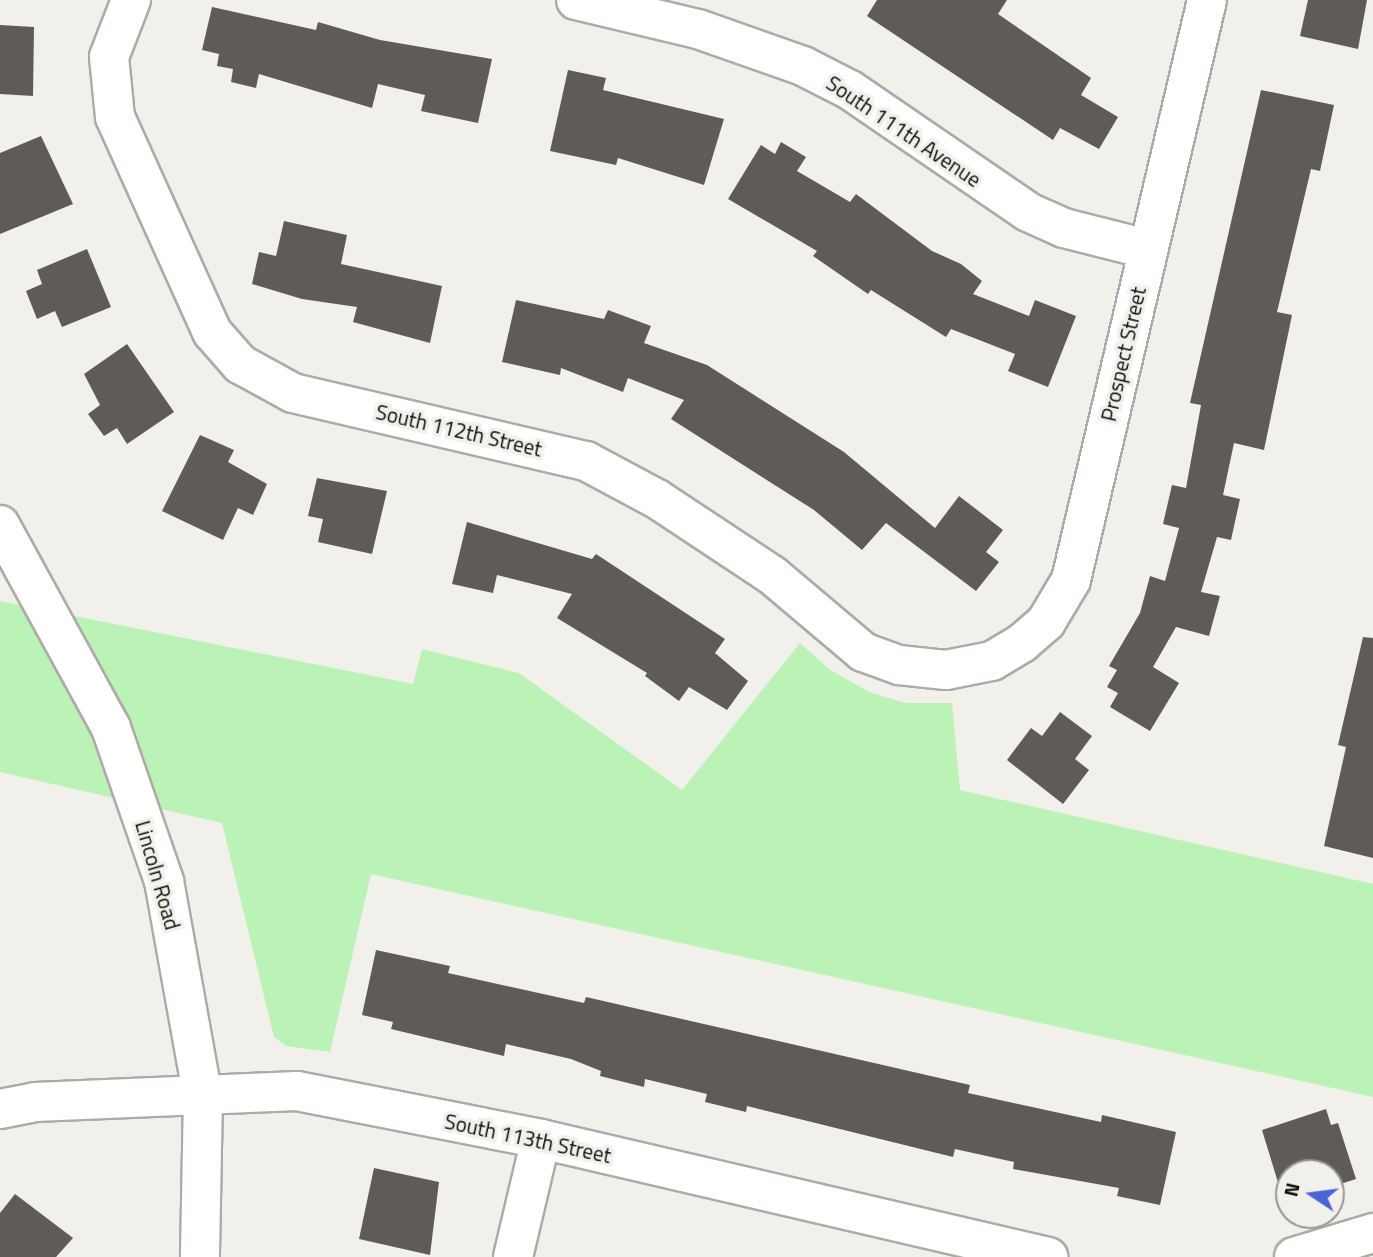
<!DOCTYPE html>
<html>
<head>
<meta charset="utf-8">
<style>
	body { margin:0 }
	#map { position:relative; width:1373px; height:1257px; overflow:hidden; background:#f2f0eb; font-family:"Titillium Web",sans-serif }
	div>[style] { position:absolute }
	.green>* { inset:0; background:#bbf2b6 }
	.building>* { inset:0; background:#5f5b59 }
	.roads { filter:drop-shadow(2px 0 #adaba7) drop-shadow(-2px 0 #adaba7) drop-shadow(0 2px #adaba7) drop-shadow(0 -2px #adaba7) }
	.minor>* { height:38px; margin:-19px; padding:0 19px; transform-origin:19px; border-radius:19px; background:#fff }
	span { translate:-50% -50%; white-space:nowrap; text-align:center; line-height:1.15; -webkit-text-stroke:7px #f2f0eb; paint-order:stroke }
	.street-label { font-size:21px; color:#0c0c0a }
	.north { position:absolute; left:1275px; top:1159px; width:70px; height:70px; box-sizing:border-box; background:#f2f0eb; border:2px solid #969591; border-radius:50%; rotate:283deg; font-size:19px; font-weight:700; line-height:28px; text-align:center; color:#0c0c0a }
	.north::after { content:''; display:block; margin:auto; width:24px; height:32px; background:#4964d8; clip-path:polygon(50% 0,100% 100%,50% 72%,0 100%) }
</style>
</head>
<body>
<div id="map">
	<div class="green">
		<i style="clip-path:polygon(0 601px,413px 684px,422px 649px,519px 673px,682px 790px,800px 643px,829px 669px,869px 692px,905px 703px,952px 703px,960px 790px,1373px 884px,1373px 1097px,371px 874px,330px 1052px,286px 1046px,274px 1037px,222px 823px,0 772px)"></i>
	</div>
	<div class="building">
		<i style="clip-path:polygon(877px 0,1007px 0,998px 14px,1091px 78px,1081px 95px,1118px 117px,1099px 149px,1060px 128px,1053px 140px,867px 16px)"></i>
		<i style="clip-path:polygon(1308px 0,1367px 0,1358px 49px,1300px 36px)"></i>
		<i style="clip-path:polygon(212px 7px,316px 30px,318px 22px,380px 40px,492px 59px,478px 123px,421px 111px,425px 95px,378px 84px,372px 108px,259px 74px,256px 88px,231px 82px,233px 69px,217px 66px,219px 54px,202px 50px)"></i>
		<i style="clip-path:polygon(0 25px,34px 27px,33px 96px,0 94px)"></i>
		<i style="clip-path:polygon(568px 70px,606px 78px,603px 90px,724px 119px,704px 185px,618px 158px,616px 165px,550px 151px)"></i>
		<i style="clip-path:polygon(1261px 90px,1334px 105px,1320px 171px,1311px 169px,1277px 312px,1292px 315px,1264px 450px,1234px 443px,1223px 495px,1240px 499px,1231px 540px,1217px 537px,1201px 592px,1220px 596px,1209px 636px,1176px 627px,1153px 667px,1179px 683px,1150px 731px,1110px 707px,1118px 693px,1107px 687px,1117px 670px,1109px 666px,1140px 613px,1150px 576px,1165px 581px,1179px 528px,1163px 524px,1172px 485px,1186px 488px,1201px 405px,1190px 403px)"></i>
		<i style="clip-path:polygon(41px 136px,73px 204px,0 234px,0 153px)"></i>
		<i style="clip-path:polygon(781px 142px,806px 157px,797px 171px,850px 202px,856px 194px,932px 251px,961px 264px,982px 281px,973px 294px,1029px 316px,1035px 300px,1076px 316px,1048px 387px,1008px 371px,1015px 354px,951px 329px,946px 337px,871px 290px,868px 294px,813px 256px,817px 251px,728px 199px,761px 145px,775px 154px)"></i>
		<i style="clip-path:polygon(284px 221px,347px 235px,341px 264px,442px 286px,430px 343px,353px 322px,357px 307px,302px 299px,252px 284px,259px 252px,276px 256px)"></i>
		<i style="clip-path:polygon(87px 249px,111px 307px,62px 327px,55px 311px,37px 319px,26px 291px,42px 284px,37px 270px)"></i>
		<i style="clip-path:polygon(516px 300px,604px 319px,608px 310px,651px 326px,644px 343px,707px 365px,844px 452px,935px 528px,959px 496px,1003px 530px,986px 552px,999px 562px,976px 591px,886px 523px,862px 550px,814px 510px,671px 419px,684px 400px,628px 378px,623px 392px,561px 368px,560px 375px,502px 362px)"></i>
		<i style="clip-path:polygon(127px 344px,174px 412px,127px 444px,117px 428px,104px 436px,88px 414px,100px 405px,84px 374px)"></i>
		<i style="clip-path:polygon(200px 435px,234px 450px,228px 462px,267px 484px,253px 515px,238px 508px,223px 540px,162px 511px)"></i>
		<i style="clip-path:polygon(317px 478px,387px 491px,372px 554px,318px 542px,323px 519px,308px 516px)"></i>
		<i style="clip-path:polygon(467px 522px,592px 559px,596px 554px,725px 639px,715px 653px,748px 681px,727px 710px,689px 687px,679px 701px,645px 676px,647px 673px,557px 618px,572px 594px,497px 575px,493px 593px,452px 584px)"></i>
		<i style="clip-path:polygon(1363px 637px,1373px 638px,1373px 858px,1324px 846px,1346px 747px,1338px 745px)"></i>
		<i style="clip-path:polygon(1060px 712px,1092px 736px,1075px 759px,1089px 770px,1063px 804px,1007px 760px,1031px 728px,1042px 736px)"></i>
		<i style="clip-path:polygon(376px 950px,450px 966px,448px 973px,584px 1003px,586px 997px,970px 1085px,968px 1093px,1101px 1122px,1102px 1115px,1176px 1132px,1160px 1205px,1117px 1196px,1119px 1188px,1013px 1169px,1014px 1162px,955px 1149px,953px 1157px,747px 1106px,746px 1112px,705px 1102px,707px 1094px,645px 1079px,644px 1087px,600px 1076px,601px 1071px,571px 1059px,506px 1044px,504px 1056px,391px 1029px,393px 1022px,362px 1015px)"></i>
		<i style="clip-path:polygon(1326px 1109px,1331px 1125px,1338px 1123px,1356px 1179px,1331px 1187px,1331px 1173px,1289px 1173px,1289px 1201px,1284px 1202px,1262px 1130px)"></i>
		<i style="clip-path:polygon(374px 1168px,439px 1182px,430px 1255px,359px 1239px)"></i>
		<i style="clip-path:polygon(15px 1194px,73px 1238px,56px 1257px,0 1257px,0 1213px)"></i>
	</div>
	<div class="roads">
		<div class="minor">
			<i style="left:131px;top:0;width:61px;rotate:111.1deg"></i>
			<i style="left:109px;top:57px;width:60px;rotate:84.3deg"></i>
			<i style="left:115px;top:117px;width:236px;rotate:65.7deg"></i>
			<i style="left:212px;top:332px;width:43px;rotate:48.8deg"></i>
			<i style="left:240px;top:364px;width:60px;rotate:28.7deg"></i>
			<i style="left:293px;top:393px;width:301px;rotate:13.1deg"></i>
			<i style="left:586px;top:461px;width:81px;rotate:28.2deg"></i>
			<i style="left:657px;top:499px;width:138px;rotate:33.5deg"></i>
			<i style="left:772px;top:575px;width:119px;rotate:40.2deg"></i>
			<i style="left:863px;top:652px;width:38px;rotate:20deg"></i>
			<i style="left:899px;top:665px;width:47px;rotate:6.1deg"></i>
			<i style="left:946px;top:670px;width:47px;rotate:-11.1deg"></i>
			<i style="left:992px;top:661px;width:35px;rotate:-31deg"></i>
			<i style="left:1022px;top:643px;width:32px;rotate:-41deg"></i>
			<i style="left:1046px;top:622px;width:49px;rotate:-59.2deg"></i>
			<i style="left:1071px;top:580px;width:596px;rotate:-76.8deg"></i>
			<i style="left:576px;top:0;width:125px;rotate:13.4deg"></i>
			<i style="left:698px;top:29px;width:111px;rotate:19.4deg"></i>
			<i style="left:803px;top:66px;width:53px;rotate:27.1deg"></i>
			<i style="left:850px;top:90px;width:216px;rotate:34.4deg"></i>
			<i style="left:1028px;top:212px;width:39px;rotate:24deg"></i>
			<i style="left:1064px;top:228px;width:86px;rotate:14.2deg"></i>
			<i style="left:0;top:525px;width:231px;rotate:61.3deg"></i>
			<i style="left:111px;top:728px;width:162px;rotate:70.9deg"></i>
			<i style="left:164px;top:881px;width:219px;rotate:79.8deg"></i>
			<i style="left:203px;top:1097px;width:160px;rotate:91.1deg"></i>
			<i style="left:0;top:1109px;width:36px;rotate:-11deg"></i>
			<i style="left:35px;top:1102px;width:262px;rotate:-2.4deg"></i>
			<i style="left:297px;top:1091px;width:249px;rotate:11.1deg"></i>
			<i style="left:541px;top:1139px;width:521px;rotate:13.1deg"></i>
			<i style="left:513px;top:1257px;width:121px;rotate:-76.7deg"></i>
			<i style="left:1294px;top:1257px;width:83px;rotate:-16.9deg"></i>
		</div>
	</div>
	<div class="street-label">
		<span style="left:904px;top:131px;rotate:34deg">South 111th Avenue</span>
		<span style="left:1123px;top:354px;rotate:-77deg">Prospect Street</span>
		<span style="left:459px;top:430px;rotate:13deg">South 112th Street</span>
		<span style="left:158px;top:875px;rotate:74deg">Lincoln Road</span>
		<span style="left:528px;top:1138px;rotate:12deg">South 113th Street</span>
	</div>
	<div class="north">N</div>
</div>
</body>
</html>
